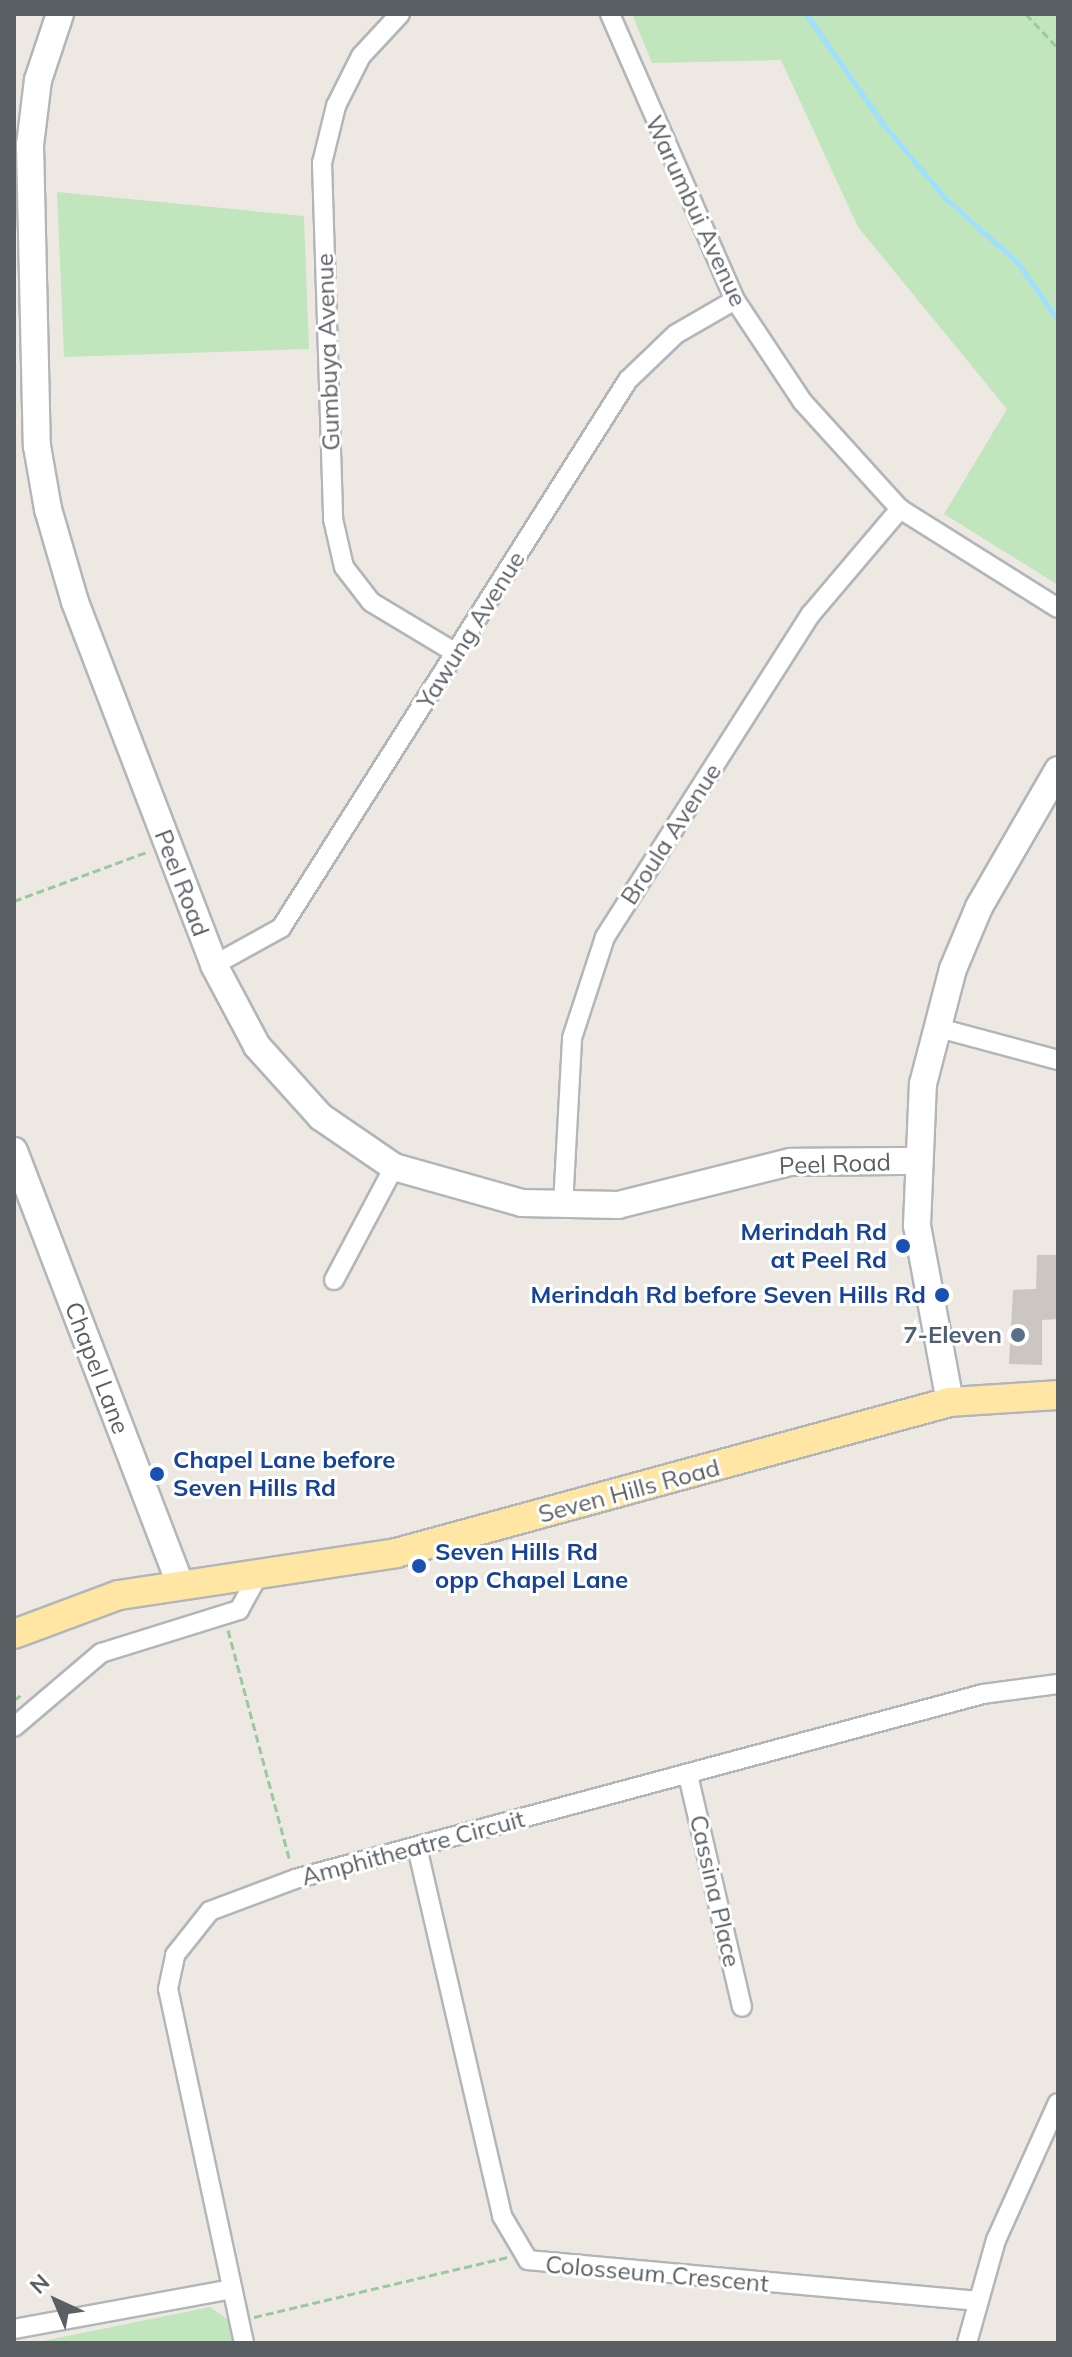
<!DOCTYPE html>
<html>
<head>
<meta charset="utf-8">
<style>
	body { margin:0 }
	#map { position:relative; width:1072px; height:2357px; overflow:hidden; background:#ede9e2; font-family:Mulish,sans-serif }
	div>[style] { position:absolute }
	.green>* { inset:0; background:#c1e6bd }
	.stream>* { height:5px; margin:-2.5px; padding:0 2.5px; transform-origin:2.5px; border-radius:2.5px; background:#a0e0ff }
	.building>* { inset:0; background:#cbc6c0 }
	.path>* { height:3px; margin-top:-1.5px; transform-origin:0; background:repeating-linear-gradient(90deg,#98c9a0 0 8px,transparent 0 12px) }
	.roads { filter:drop-shadow(2px 0 #b2b6ba) drop-shadow(-2px 0 #b2b6ba) drop-shadow(0 2px #b2b6ba) drop-shadow(0 -2px #b2b6ba) }
	.street>* { height:18px; margin:-9px; padding:0 9px; transform-origin:9px; border-radius:9px; background:#fff }
	.secondary>* { height:26px; margin:-13px; padding:0 13px; transform-origin:13px; border-radius:13px; background:#fff }
	.primary>* { height:28px; margin:-14px; padding:0 14px; transform-origin:14px; border-radius:14px; background:#ffe6a5 }
	.dots>* { width:22px; height:22px; translate:-50% -50%; box-sizing:border-box; border:4px solid #fff; border-radius:50% }
	span { translate:-50% -50%; white-space:nowrap; text-align:center; line-height:1.15; -webkit-text-stroke:6px #fff; paint-order:stroke }
	.street-label { font-size:24px; color:#5a5f63 }
	.transit-label { font-size:24px; color:#164399; font-weight:700 }
	.right { translate:-100% -50%; text-align:right }
	.left { translate:0 -50%; text-align:left }
	.service-label { font-size:24px; color:#4e5e75; font-weight:700 }
	.frame { position:absolute; inset:0; border:16px solid #5a5f63; pointer-events:none }
	.north { position:absolute; left:16px; top:2261px; width:80px; height:80px; -webkit-text-stroke:6px #fff; paint-order:stroke; rotate:316deg; font-size:22px; font-weight:700; line-height:32px; text-align:center; color:#5a5f63 }
	.north::after { content:''; display:block; margin:auto; width:28px; height:36px; background:#5a5f63; clip-path:polygon(50% 0,100% 100%,50% 72%,0 100%) }
</style>
</head>
<body>
<div id="map">
	<div class="green">
		<i style="clip-path:polygon(632px 14px,1053px 14px,1058px 20px,1058px 585px,944px 514px,1007px 409px,858px 227px,781px 60px,652px 63px)"></i>
		<i style="clip-path:polygon(57px 192px,304px 216px,309px 349px,64px 357px)"></i>
		<i style="clip-path:polygon(210px 2307px,230px 2321px,235px 2343px,33px 2343px)"></i>
	</div>
	<div class="stream">
		<i style="left:806px;top:14px;width:134px;rotate:55deg"></i>
		<i style="left:883px;top:124px;width:97px;rotate:50deg"></i>
		<i style="left:945px;top:198px;width:96px;rotate:41.6deg"></i>
		<i style="left:1017px;top:262px;width:71px;rotate:54.7deg"></i>
	</div>
	<div class="building">
		<i style="clip-path:polygon(1037px 1255px,1058px 1255px,1058px 1319px,1042px 1320px,1042px 1365px,1009px 1364px,1013px 1290px,1036px 1289px)"></i>
	</div>
	<div class="path">
		<i style="left:1026px;top:14px;width:47px;rotate:46.7deg"></i>
		<i style="left:14px;top:901px;width:144px;rotate:-20.3deg"></i>
		<i style="left:228px;top:1630px;width:240px;rotate:75deg"></i>
		<i style="left:14px;top:1700px;width:12px;rotate:-35deg"></i>
		<i style="left:254px;top:2317px;width:261px;rotate:-13.3deg"></i>
	</div>
	<div class="roads">
		<div class="street">
			<i style="left:400px;top:14px;width:57px;rotate:132.9deg"></i>
			<i style="left:361px;top:56px;width:56px;rotate:116.6deg"></i>
			<i style="left:336px;top:106px;width:59px;rotate:103.8deg"></i>
			<i style="left:322px;top:163px;width:356px;rotate:88.2deg"></i>
			<i style="left:333px;top:519px;width:49px;rotate:77.1deg"></i>
			<i style="left:344px;top:567px;width:44px;rotate:52.4deg"></i>
			<i style="left:371px;top:602px;width:99px;rotate:31deg"></i>
			<i style="left:610px;top:14px;width:312px;rotate:66.4deg"></i>
			<i style="left:735px;top:300px;width:121px;rotate:56.4deg"></i>
			<i style="left:802px;top:401px;width:146px;rotate:47.8deg"></i>
			<i style="left:900px;top:509px;width:186px;rotate:32.1deg"></i>
			<i style="left:214px;top:965px;width:77px;rotate:-28.9deg"></i>
			<i style="left:281px;top:928px;width:649px;rotate:-57.66deg"></i>
			<i style="left:628px;top:380px;width:66px;rotate:-43.8deg"></i>
			<i style="left:676px;top:334px;width:68px;rotate:-30deg"></i>
			<i style="left:935px;top:1027px;width:127px;rotate:15deg"></i>
			<i style="left:563px;top:1206px;width:168px;rotate:-86.9deg"></i>
			<i style="left:572px;top:1038px;width:106px;rotate:-71.9deg"></i>
			<i style="left:605px;top:937px;width:383px;rotate:-57.5deg"></i>
			<i style="left:811px;top:614px;width:138px;rotate:-49.7deg"></i>
			<i style="left:334px;top:1280px;width:128px;rotate:-62deg"></i>
			<i style="left:14px;top:1727px;width:114px;rotate:-40.4deg"></i>
			<i style="left:101px;top:1653px;width:145px;rotate:-17.3deg"></i>
			<i style="left:239px;top:1610px;width:39px;rotate:-61deg"></i>
			<i style="left:688px;top:1775px;width:238px;rotate:76.9deg"></i>
			<i style="left:417px;top:1847px;width:379px;rotate:77deg"></i>
			<i style="left:502px;top:2216px;width:51px;rotate:59.4deg"></i>
			<i style="left:528px;top:2260px;width:452px;rotate:5.2deg"></i>
			<i style="left:14px;top:2329px;width:222px;rotate:-10.4deg"></i>
			<i style="left:244px;top:2343px;width:362px;rotate:-102.1deg"></i>
			<i style="left:168px;top:1989px;width:35px;rotate:-78deg"></i>
			<i style="left:175px;top:1955px;width:56px;rotate:-51.5deg"></i>
			<i style="left:210px;top:1911px;width:91px;rotate:-20.6deg"></i>
			<i style="left:295px;top:1879px;width:712px;rotate:-15.05deg"></i>
			<i style="left:983px;top:1694px;width:76px;rotate:-7.6deg"></i>
			<i style="left:967px;top:2343px;width:107px;rotate:-74.3deg"></i>
			<i style="left:996px;top:2240px;width:150px;rotate:-65.7deg"></i>
		</div>
		<div class="secondary">
			<i style="left:60px;top:14px;width:70px;rotate:108.4deg"></i>
			<i style="left:38px;top:80px;width:65px;rotate:97deg"></i>
			<i style="left:30px;top:145px;width:301px;rotate:88.7deg"></i>
			<i style="left:37px;top:446px;width:64px;rotate:80.1deg"></i>
			<i style="left:48px;top:509px;width:97px;rotate:73.8deg"></i>
			<i style="left:75px;top:602px;width:389px;rotate:69deg"></i>
			<i style="left:214px;top:965px;width:92px;rotate:62deg"></i>
			<i style="left:257px;top:1046px;width:96px;rotate:48deg"></i>
			<i style="left:321px;top:1117px;width:88px;rotate:34.4deg"></i>
			<i style="left:394px;top:1167px;width:133px;rotate:15.7deg"></i>
			<i style="left:522px;top:1203px;width:96px;rotate:1.2deg"></i>
			<i style="left:618px;top:1205px;width:178px;rotate:-14deg"></i>
			<i style="left:791px;top:1162px;width:126px;rotate:-0.5deg"></i>
			<i style="left:14px;top:1151px;width:465px;rotate:69deg"></i>
			<i style="left:950px;top:1402px;width:180px;rotate:-100.6deg"></i>
			<i style="left:917px;top:1225px;width:141px;rotate:-87.6deg"></i>
			<i style="left:923px;top:1084px;width:119px;rotate:-75.4deg"></i>
			<i style="left:953px;top:969px;width:67px;rotate:-67.2deg"></i>
			<i style="left:979px;top:907px;width:158px;rotate:-60deg"></i>
		</div>
		<div class="primary">
			<i style="left:14px;top:1634px;width:112px;rotate:-20.4deg"></i>
			<i style="left:119px;top:1595px;width:280px;rotate:-8.6deg"></i>
			<i style="left:396px;top:1553px;width:574px;rotate:-15.25deg"></i>
			<i style="left:950px;top:1402px;width:108px;rotate:-3.7deg"></i>
		</div>
	</div>
	<div class="dots">
		<i style="left:903px;top:1246px;background:#1a4fb4"></i>
		<i style="left:942px;top:1295px;background:#1a4fb4"></i>
		<i style="left:1018px;top:1335px;background:#5c6f8a"></i>
		<i style="left:157px;top:1474px;background:#1a4fb4"></i>
		<i style="left:419px;top:1566px;background:#1a4fb4"></i>
	</div>
	<div class="street-label">
		<span style="left:696px;top:211px;rotate:65deg">Warumbui Avenue</span>
		<span style="left:328px;top:352px;rotate:-92deg">Gumbuya Avenue</span>
		<span style="left:471px;top:630px;rotate:-58deg">Yawung Avenue</span>
		<span style="left:671px;top:834px;rotate:-57deg">Broula Avenue</span>
		<span style="left:182px;top:883px;rotate:69deg">Peel Road</span>
		<span style="left:835px;top:1164px;rotate:-2deg">Peel Road</span>
		<span style="left:97px;top:1368px;rotate:69deg">Chapel Lane</span>
		<span style="left:629px;top:1491px;rotate:-15deg">Seven Hills Road</span>
		<span style="left:413px;top:1848px;rotate:-15deg">Amphitheatre Circuit</span>
		<span style="left:715px;top:1891px;rotate:77deg">Cassina Place</span>
		<span style="left:657px;top:2274px;rotate:5deg">Colosseum Crescent</span>
	</div>
	<div class="transit-label">
		<span class="right" style="left:887px;top:1246px">Merindah Rd<br>at Peel Rd</span>
		<span class="right" style="left:926px;top:1295px">Merindah Rd before Seven Hills Rd</span>
		<span class="left" style="left:173px;top:1474px">Chapel Lane before<br>Seven Hills Rd</span>
		<span class="left" style="left:435px;top:1566px">Seven Hills Rd<br>opp Chapel Lane</span>
	</div>
	<div class="service-label">
		<span class="right" style="left:1002px;top:1335px">7-Eleven</span>
	</div>
	<div class="frame"></div>
	<div class="north">N</div>
</div>
</body>
</html>
